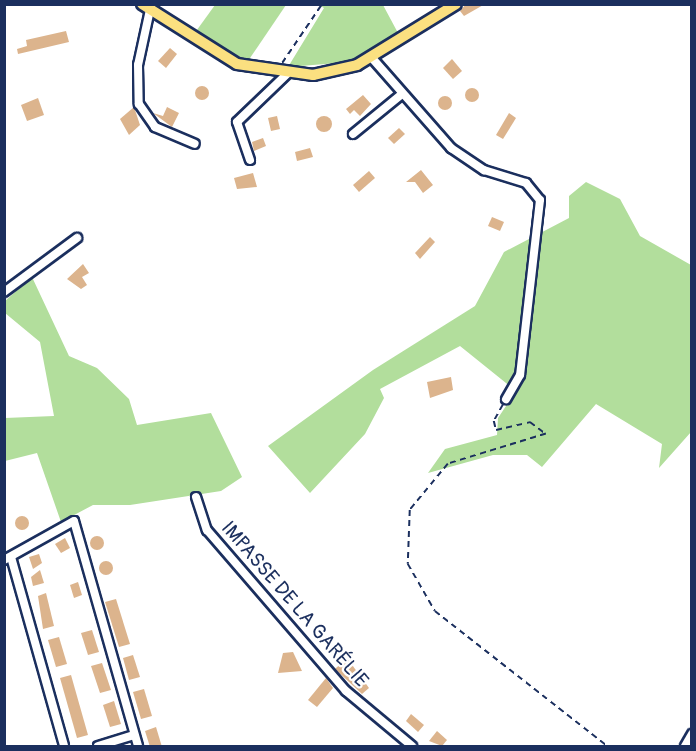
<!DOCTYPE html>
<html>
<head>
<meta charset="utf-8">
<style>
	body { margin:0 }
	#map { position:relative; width:696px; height:751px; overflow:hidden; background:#fff; font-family:Pangolin,sans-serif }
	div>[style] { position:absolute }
	.green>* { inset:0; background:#b2de9c }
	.building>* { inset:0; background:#dcb48d }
	.round { border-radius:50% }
	.path>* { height:1.5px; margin-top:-0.75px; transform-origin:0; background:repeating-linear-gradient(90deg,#1b2f5e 0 6px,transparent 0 10.5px) }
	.roads { filter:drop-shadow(2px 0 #1b2f5e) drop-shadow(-2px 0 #1b2f5e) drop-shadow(0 2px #1b2f5e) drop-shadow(0 -2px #1b2f5e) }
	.minor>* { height:8px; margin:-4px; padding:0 4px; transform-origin:4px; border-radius:4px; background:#fff }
	.major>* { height:10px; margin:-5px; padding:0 5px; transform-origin:5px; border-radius:5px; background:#fbe080 }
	span { translate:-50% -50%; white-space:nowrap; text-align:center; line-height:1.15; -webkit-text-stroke:4.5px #fff; paint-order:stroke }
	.street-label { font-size:20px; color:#1b2f5e }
	.frame { position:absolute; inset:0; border:6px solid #1b2f5e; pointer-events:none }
</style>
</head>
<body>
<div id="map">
	<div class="green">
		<i style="clip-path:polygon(215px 5px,286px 5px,248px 61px,194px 34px)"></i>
		<i style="clip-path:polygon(319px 5px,383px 5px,398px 33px,350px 62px,288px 67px,324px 8px)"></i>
		<i style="clip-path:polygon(586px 182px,620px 199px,640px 236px,691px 265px,691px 432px,659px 468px,662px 444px,596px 404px,542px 467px,527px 455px,493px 455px,428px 473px,445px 449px,497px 435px,498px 418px,516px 391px,460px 346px,380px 389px,384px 398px,365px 434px,310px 493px,268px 446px,373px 370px,475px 306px,504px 252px,569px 218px,569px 196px)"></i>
		<i style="clip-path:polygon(32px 277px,69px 356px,97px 368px,129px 399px,137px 425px,211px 413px,242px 477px,221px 491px,130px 505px,93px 505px,61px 522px,37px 453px,5px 461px,5px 418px,54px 416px,40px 342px,5px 313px,5px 301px)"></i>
	</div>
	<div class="building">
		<i style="clip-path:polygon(485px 4px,464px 16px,460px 11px,466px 4px)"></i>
		<i style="clip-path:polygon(66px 31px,69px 42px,18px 54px,17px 49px,27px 46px,26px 40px)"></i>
		<i style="clip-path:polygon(170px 48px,177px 54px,166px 68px,158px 61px)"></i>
		<i style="clip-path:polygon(452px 59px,462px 71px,453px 79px,443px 68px)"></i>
		<i class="round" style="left:195px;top:86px;width:14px;height:14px"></i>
		<i class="round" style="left:465px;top:88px;width:14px;height:14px"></i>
		<i style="clip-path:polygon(363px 95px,371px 104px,360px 116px,354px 110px,350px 114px,346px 109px)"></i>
		<i class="round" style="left:438px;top:96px;width:14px;height:14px"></i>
		<i style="clip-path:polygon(38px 98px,44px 115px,27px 121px,21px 105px)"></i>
		<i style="clip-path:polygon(134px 107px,140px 125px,129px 135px,120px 119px)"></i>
		<i style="clip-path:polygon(167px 107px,179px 113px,172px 127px,153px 113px,163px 116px)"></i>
		<i style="clip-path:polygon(509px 113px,516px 118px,503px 139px,496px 135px)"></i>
		<i class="round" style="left:316px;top:116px;width:16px;height:16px"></i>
		<i style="clip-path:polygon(277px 116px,280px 129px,271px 131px,268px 118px)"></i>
		<i style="clip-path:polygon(399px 128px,405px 134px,394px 144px,388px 138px)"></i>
		<i style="clip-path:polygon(263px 138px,266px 146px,254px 151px,252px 142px)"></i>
		<i style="clip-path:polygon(310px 148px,313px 157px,297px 161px,295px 152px)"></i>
		<i style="clip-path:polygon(421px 170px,433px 185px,423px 193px,415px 182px,406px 182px)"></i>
		<i style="clip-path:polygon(369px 171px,375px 178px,359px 192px,353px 185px)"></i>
		<i style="clip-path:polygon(253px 173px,257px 187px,237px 189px,234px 178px)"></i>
		<i style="clip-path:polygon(492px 217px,504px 222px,500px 231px,488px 226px)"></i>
		<i style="clip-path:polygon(430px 237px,435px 242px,420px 259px,415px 253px)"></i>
		<i style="clip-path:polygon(83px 264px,89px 273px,82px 277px,87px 285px,81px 289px,67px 279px)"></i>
		<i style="clip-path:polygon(451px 377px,453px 390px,430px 398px,427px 382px)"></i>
		<i class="round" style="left:15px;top:516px;width:14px;height:14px"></i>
		<i class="round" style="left:90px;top:536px;width:14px;height:14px"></i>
		<i style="clip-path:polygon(65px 538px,70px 548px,61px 553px,55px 544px)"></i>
		<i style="clip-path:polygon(39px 554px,42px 563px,33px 569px,29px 557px)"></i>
		<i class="round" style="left:99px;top:561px;width:14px;height:14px"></i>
		<i style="clip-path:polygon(40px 570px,44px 583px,33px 586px,31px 577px)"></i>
		<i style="clip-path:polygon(78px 582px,82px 595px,74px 598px,70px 585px)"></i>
		<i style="clip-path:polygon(46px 593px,54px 626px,43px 629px,38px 596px)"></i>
		<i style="clip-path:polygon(116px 599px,130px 644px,119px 647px,105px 602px)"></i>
		<i style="clip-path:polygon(92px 630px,99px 652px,88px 655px,81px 633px)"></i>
		<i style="clip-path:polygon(59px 637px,67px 664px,56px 667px,48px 640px)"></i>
		<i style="clip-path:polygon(293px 652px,302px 671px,278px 673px,283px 653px)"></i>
		<i style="clip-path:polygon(133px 655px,140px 677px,129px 680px,123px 658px)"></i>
		<i style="clip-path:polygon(347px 658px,369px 688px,362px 694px,335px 669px)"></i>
		<i style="clip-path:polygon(102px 663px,111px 690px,100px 693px,91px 666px)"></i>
		<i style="clip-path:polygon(71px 675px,88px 735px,77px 738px,60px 678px)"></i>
		<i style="clip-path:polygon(326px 678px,333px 688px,317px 707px,308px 700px)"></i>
		<i style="clip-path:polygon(144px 689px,152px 716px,141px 719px,133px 692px)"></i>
		<i style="clip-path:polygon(114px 701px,121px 724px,110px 727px,103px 705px)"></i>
		<i style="clip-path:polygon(411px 714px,424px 725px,418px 732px,406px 721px)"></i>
		<i style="clip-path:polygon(156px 727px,162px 747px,150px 747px,145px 731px)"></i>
		<i style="clip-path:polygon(437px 731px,447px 740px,442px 746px,429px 741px)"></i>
	</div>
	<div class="path">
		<i style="left:282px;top:63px;width:71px;rotate:-55.9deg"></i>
		<i style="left:503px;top:405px;width:18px;rotate:119deg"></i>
		<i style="left:494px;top:421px;width:9px;rotate:77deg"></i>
		<i style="left:496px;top:430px;width:35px;rotate:-13deg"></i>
		<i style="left:530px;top:422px;width:20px;rotate:37deg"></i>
		<i style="left:546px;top:434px;width:102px;rotate:163deg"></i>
		<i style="left:448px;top:464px;width:60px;rotate:129.6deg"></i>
		<i style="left:410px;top:510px;width:54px;rotate:92.1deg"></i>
		<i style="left:408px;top:564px;width:54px;rotate:60.1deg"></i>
		<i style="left:435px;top:611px;width:219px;rotate:38.1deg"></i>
	</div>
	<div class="roads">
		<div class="minor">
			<i style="left:151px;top:5px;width:61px;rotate:102.2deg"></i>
			<i style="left:138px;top:65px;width:39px;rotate:89deg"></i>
			<i style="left:139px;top:104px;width:28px;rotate:55deg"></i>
			<i style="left:155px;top:127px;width:43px;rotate:23deg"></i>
			<i style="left:372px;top:58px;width:120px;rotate:48.7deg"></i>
			<i style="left:451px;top:148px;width:40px;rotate:34deg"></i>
			<i style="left:484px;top:170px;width:44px;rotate:17.2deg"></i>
			<i style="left:526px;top:183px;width:22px;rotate:51deg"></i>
			<i style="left:540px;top:200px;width:176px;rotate:96.5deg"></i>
			<i style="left:520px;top:375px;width:28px;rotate:120deg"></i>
			<i style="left:353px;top:134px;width:63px;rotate:-39.2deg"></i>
			<i style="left:250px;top:160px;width:40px;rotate:-108.9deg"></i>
			<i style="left:237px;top:122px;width:71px;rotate:-43.9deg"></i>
			<i style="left:4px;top:292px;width:91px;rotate:-36.5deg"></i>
			<i style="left:196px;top:497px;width:35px;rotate:72deg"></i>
			<i style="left:207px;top:530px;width:213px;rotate:49.2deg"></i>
			<i style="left:346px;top:691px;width:86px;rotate:39.8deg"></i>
			<i style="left:11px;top:557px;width:196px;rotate:74.3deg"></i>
			<i style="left:4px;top:560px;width:80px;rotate:-29.1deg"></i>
			<i style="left:74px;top:521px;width:234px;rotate:74.1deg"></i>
			<i style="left:98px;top:746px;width:38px;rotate:-17deg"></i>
			<i style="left:685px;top:746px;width:14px;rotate:-60deg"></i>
		</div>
		<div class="major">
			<i style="left:142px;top:4px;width:112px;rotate:32.3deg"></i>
			<i style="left:237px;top:64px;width:77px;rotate:8.2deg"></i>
			<i style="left:313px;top:75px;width:45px;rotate:-12.8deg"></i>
			<i style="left:357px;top:65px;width:116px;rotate:-31.6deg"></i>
		</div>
	</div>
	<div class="street-label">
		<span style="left:295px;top:604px;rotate:49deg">IMPASSE DE LA GARÉLIE</span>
	</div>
	<div class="frame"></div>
</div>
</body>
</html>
